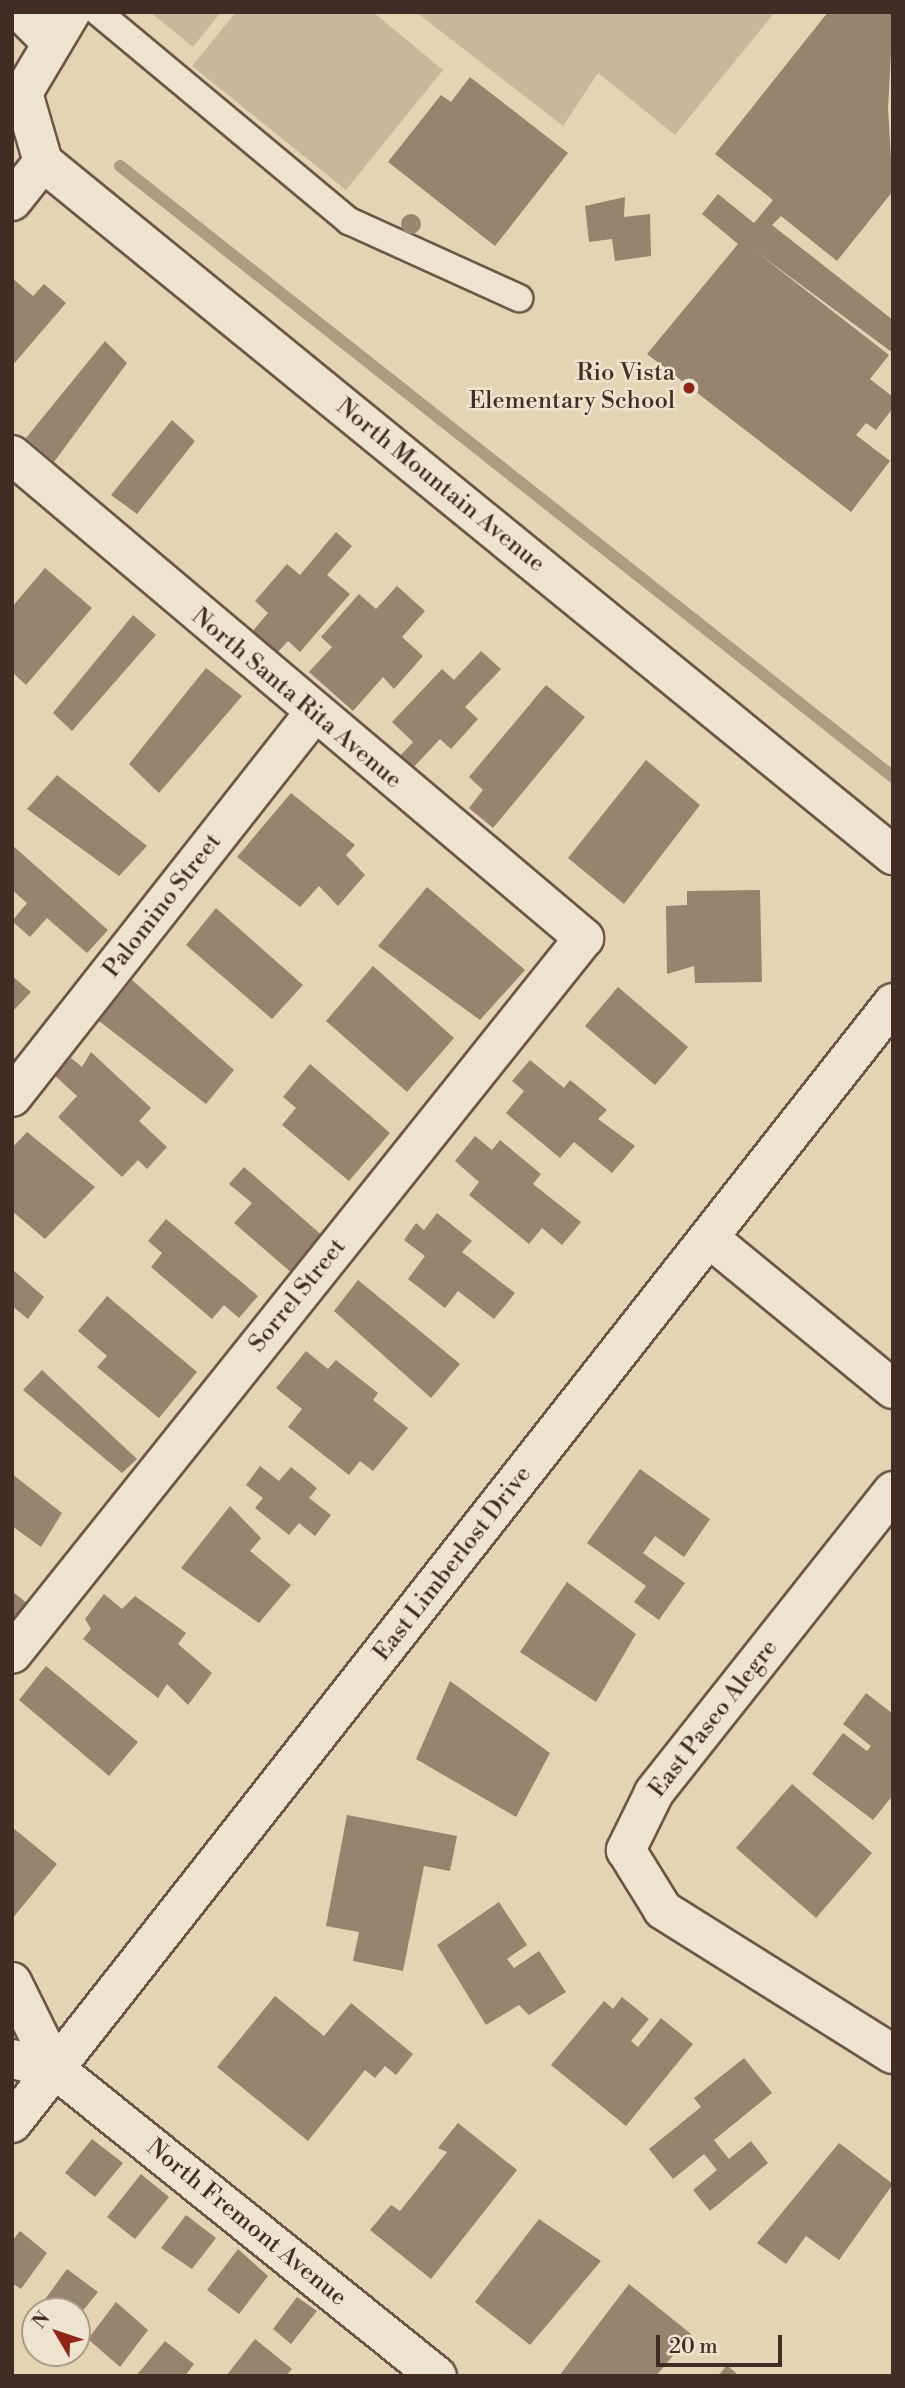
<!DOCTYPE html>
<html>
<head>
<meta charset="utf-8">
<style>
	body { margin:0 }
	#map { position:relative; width:905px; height:2388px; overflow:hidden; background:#e5d4b3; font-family:"Libre Bodoni",serif }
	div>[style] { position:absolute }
	.green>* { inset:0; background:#c9b79b }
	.stream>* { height:12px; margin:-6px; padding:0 6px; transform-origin:6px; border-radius:6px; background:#ae9b82 }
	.building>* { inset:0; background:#97836e }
	.roads { filter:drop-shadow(2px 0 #6c5647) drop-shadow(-2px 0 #6c5647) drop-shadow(0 2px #6c5647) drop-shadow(0 -2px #6c5647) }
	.service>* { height:26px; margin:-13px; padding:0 13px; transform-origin:13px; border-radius:13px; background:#eee3ce }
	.minor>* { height:38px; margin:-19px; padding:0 19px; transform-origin:19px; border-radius:19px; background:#eee3ce }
	.tertiary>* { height:38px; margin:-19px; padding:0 19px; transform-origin:19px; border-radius:19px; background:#eee3ce }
	.trees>* { width:20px; height:20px; margin:-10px; border-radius:50%; background:#9b8771 }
	.dots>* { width:19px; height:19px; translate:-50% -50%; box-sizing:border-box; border:4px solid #eee3ce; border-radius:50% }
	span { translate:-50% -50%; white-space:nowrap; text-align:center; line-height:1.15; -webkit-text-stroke:5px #eee3ce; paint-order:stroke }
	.poi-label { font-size:24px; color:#432c23 }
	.right { translate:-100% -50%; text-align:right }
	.street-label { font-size:24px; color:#432c23 }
	.frame { position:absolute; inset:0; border:14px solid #432c23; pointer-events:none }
	.north { position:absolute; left:21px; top:2297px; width:70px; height:70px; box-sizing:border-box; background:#eee3ce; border:2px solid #aa9a8a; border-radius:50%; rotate:309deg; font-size:19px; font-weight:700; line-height:28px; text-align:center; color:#432c23 }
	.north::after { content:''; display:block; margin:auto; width:24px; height:32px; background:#8f2418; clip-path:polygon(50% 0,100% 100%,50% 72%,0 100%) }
	.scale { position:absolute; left:656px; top:2335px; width:126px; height:32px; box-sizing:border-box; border:4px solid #432c23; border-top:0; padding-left:9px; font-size:21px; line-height:24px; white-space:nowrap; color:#432c23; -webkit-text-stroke:5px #eee3ce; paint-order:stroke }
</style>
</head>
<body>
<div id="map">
	<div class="green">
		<i style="clip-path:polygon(150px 12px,221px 12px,193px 47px)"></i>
		<i style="clip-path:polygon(236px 12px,373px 12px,443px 70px,346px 190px,192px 66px)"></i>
		<i style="clip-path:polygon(416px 12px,775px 12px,675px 135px,598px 73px,563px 126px)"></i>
	</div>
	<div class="stream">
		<i style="left:120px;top:166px;width:985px;rotate:38.32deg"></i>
	</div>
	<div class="building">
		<i style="clip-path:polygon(828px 12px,893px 12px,888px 109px,893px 191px,837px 261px,781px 216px,772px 225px,893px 320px,893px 353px,754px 250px,889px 355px,870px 379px,893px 397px,893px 408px,876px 430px,866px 423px,856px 435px,890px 461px,851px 512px,647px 354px,738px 244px,702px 214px,718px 194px,754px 223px,773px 200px,715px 154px)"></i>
		<i style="clip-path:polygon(470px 77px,568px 153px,495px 246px,388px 162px,441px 95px,451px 102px)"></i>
		<i style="clip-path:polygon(625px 197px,624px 217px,650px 214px,651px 256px,615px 261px,612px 239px,589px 242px,585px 206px)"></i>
		<i style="clip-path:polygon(12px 278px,33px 296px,44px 284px,66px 303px,12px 366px)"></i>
		<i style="clip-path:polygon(105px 341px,127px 363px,54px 462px,26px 438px)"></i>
		<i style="clip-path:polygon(172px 420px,195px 441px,137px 514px,111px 495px)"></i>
		<i style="clip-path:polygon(336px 532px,352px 546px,327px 575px,350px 594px,300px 652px,288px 641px,276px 654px,251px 633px,268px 613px,255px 601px,287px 564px,300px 575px)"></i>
		<i style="clip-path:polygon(45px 568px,92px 608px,26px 685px,12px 672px,12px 607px)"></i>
		<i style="clip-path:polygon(397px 586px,425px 611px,402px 637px,423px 656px,394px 689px,383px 677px,353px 711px,309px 672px,332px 647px,321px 637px,359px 594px,376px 609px)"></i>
		<i style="clip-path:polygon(133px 615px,156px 635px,72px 731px,53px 713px)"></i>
		<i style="clip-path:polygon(481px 651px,501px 669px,465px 707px,478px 719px,451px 749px,440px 739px,412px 769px,399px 757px,413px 742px,392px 722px,442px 669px,454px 680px)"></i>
		<i style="clip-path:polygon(206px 668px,242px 696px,159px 793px,129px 764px)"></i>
		<i style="clip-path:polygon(546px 685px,585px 717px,493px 828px,469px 808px,483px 790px,469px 777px)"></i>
		<i style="clip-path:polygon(646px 760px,700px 805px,624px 904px,568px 858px)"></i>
		<i style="clip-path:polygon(57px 775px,147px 846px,119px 876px,27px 809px)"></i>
		<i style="clip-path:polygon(291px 793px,355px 845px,346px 855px,365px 875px,338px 906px,319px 886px,300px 907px,237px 857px)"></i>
		<i style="clip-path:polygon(12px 845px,108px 930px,87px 953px,47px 918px,30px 937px,12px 921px,27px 903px,12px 890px)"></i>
		<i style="clip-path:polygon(427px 887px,525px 970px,480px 1020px,378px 946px)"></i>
		<i style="clip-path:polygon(760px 890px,762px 982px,695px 983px,694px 966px,667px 974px,666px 906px,687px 905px,687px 891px)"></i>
		<i style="clip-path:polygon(216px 908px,303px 985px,272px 1019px,186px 945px)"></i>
		<i style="clip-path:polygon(373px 966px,454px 1038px,407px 1092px,326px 1021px)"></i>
		<i style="clip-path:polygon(12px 976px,31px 992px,12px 1012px)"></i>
		<i style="clip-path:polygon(132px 980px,234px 1070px,206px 1104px,99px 1021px)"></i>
		<i style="clip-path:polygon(618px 987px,688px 1047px,655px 1085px,585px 1026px)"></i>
		<i style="clip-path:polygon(91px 1052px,151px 1108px,139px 1121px,167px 1147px,147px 1169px,138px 1160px,122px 1177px,58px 1117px,77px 1096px,54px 1075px,71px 1058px,82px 1067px)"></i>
		<i style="clip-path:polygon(530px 1060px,564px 1088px,570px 1080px,607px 1110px,598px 1119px,635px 1146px,612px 1173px,574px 1142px,560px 1158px,506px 1113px,524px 1091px,512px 1081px)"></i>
		<i style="clip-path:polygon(310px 1064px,390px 1133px,349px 1181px,282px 1125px,296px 1108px,283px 1097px)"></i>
		<i style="clip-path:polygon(27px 1132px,95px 1187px,45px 1239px,12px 1211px,12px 1148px)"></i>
		<i style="clip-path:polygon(475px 1136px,492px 1150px,500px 1140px,541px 1174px,533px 1184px,581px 1222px,562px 1245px,542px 1228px,529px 1244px,469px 1195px,479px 1182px,455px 1161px)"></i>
		<i style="clip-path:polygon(244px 1167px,325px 1238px,293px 1274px,234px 1223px,252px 1203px,229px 1184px)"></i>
		<i style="clip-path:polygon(437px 1213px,472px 1241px,462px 1252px,515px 1293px,494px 1319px,458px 1291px,445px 1308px,408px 1279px,425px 1256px,404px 1240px,416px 1223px,424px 1230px)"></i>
		<i style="clip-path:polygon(166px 1219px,258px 1296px,239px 1318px,224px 1305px,212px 1319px,151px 1267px,162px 1253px,148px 1241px)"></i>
		<i style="clip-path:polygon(12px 1269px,44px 1297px,28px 1319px,12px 1306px)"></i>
		<i style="clip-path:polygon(358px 1280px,460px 1364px,431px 1398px,334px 1311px)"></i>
		<i style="clip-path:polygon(107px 1296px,197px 1372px,159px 1418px,97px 1367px,107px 1356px,78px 1331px)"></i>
		<i style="clip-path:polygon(306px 1351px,328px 1369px,336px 1360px,378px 1393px,373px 1400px,408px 1428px,373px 1471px,360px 1461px,349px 1475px,288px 1427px,302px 1409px,276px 1388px)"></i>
		<i style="clip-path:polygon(42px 1370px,137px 1459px,122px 1473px,23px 1390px)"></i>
		<i style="clip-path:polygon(260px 1466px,279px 1481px,291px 1467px,317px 1488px,309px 1498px,331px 1515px,315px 1536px,299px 1523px,289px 1535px,255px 1508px,263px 1498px,246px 1485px)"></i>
		<i style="clip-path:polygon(640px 1469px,710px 1519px,684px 1557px,655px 1536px,643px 1553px,685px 1583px,659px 1620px,634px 1602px,646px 1586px,587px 1543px)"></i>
		<i style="clip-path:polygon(12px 1474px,62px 1513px,41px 1547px,12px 1526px)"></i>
		<i style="clip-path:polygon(230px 1506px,261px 1538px,250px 1551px,291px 1585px,259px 1623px,181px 1568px)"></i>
		<i style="clip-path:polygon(567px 1582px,636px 1634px,596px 1702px,520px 1652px)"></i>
		<i style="clip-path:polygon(12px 1591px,28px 1604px,12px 1622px)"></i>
		<i style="clip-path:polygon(104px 1594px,122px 1609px,135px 1596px,186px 1633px,178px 1644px,212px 1673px,188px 1705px,167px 1684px,158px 1698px,83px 1639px,91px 1629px,85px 1619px)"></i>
		<i style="clip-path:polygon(46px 1666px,138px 1742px,109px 1776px,19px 1700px)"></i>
		<i style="clip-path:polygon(450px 1681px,550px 1753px,516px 1817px,416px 1759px)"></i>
		<i style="clip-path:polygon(866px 1693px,893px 1714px,893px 1795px,873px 1820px,812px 1774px,843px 1733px,867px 1751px,871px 1746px,843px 1724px)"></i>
		<i style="clip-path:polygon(792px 1784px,872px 1853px,816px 1918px,736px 1848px)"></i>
		<i style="clip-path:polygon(347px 1815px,457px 1836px,450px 1871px,424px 1866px,403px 1971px,353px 1961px,359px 1932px,326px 1926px)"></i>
		<i style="clip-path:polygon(12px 1827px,57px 1864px,12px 1919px)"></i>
		<i style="clip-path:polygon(499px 1902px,527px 1945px,507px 1959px,514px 1968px,539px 1951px,566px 1992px,529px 2015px,519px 2005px,486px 2025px,437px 1945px)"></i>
		<i style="clip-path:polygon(275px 1996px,324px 2036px,351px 2003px,413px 2054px,396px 2075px,385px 2066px,375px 2078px,365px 2070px,308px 2141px,217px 2067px)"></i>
		<i style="clip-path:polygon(622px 1997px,649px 2019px,631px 2041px,638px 2047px,661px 2018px,693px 2044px,626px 2126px,551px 2065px,604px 2001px,613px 2009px)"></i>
		<i style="clip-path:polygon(744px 2058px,772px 2093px,714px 2140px,729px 2159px,751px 2141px,768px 2163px,710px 2211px,693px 2190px,717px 2170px,704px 2154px,673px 2179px,649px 2149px,701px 2107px,694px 2098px)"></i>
		<i style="clip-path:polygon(458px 2123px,517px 2170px,431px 2279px,370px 2230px,391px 2205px,400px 2211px,447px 2152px,438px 2148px)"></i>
		<i style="clip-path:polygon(92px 2139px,123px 2163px,95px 2197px,65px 2173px)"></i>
		<i style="clip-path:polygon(839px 2143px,893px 2184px,839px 2260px,806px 2236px,786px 2264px,757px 2243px)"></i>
		<i style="clip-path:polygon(141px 2174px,169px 2197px,135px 2239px,107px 2217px)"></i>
		<i style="clip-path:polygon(186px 2215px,216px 2238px,192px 2269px,161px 2248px)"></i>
		<i style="clip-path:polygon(539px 2219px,601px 2261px,530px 2345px,475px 2302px)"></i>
		<i style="clip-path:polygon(20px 2231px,47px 2253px,21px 2289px,12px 2283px,12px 2241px)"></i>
		<i style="clip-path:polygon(238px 2249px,268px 2276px,239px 2314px,207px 2290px)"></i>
		<i style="clip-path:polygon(67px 2269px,98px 2292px,77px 2318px,77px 2311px,41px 2305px)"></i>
		<i style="clip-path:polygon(629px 2284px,691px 2334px,656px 2376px,559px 2376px)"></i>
		<i style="clip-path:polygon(297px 2297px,317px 2311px,291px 2344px,273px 2329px)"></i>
		<i style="clip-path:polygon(116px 2302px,148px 2330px,120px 2367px,88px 2339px)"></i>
		<i style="clip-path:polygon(255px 2339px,292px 2369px,286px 2376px,226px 2376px)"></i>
		<i style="clip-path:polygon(165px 2341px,194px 2364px,185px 2376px,136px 2376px)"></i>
		<i style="clip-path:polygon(727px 2365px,739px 2376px,718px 2376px)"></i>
	</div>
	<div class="roads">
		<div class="service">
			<i style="left:98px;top:12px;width:327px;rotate:39.8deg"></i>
			<i style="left:349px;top:221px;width:187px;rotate:24.4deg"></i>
		</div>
		<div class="minor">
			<i style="left:21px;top:12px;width:44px;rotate:45deg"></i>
			<i style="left:71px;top:12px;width:94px;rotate:120.7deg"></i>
			<i style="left:23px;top:93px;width:72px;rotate:73.8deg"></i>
			<i style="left:43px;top:162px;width:1097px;rotate:39.19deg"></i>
			<i style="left:12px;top:201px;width:50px;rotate:-51.5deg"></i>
			<i style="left:12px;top:455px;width:749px;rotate:40.18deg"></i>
			<i style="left:584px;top:938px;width:916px;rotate:128.62deg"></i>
			<i style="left:12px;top:1097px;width:486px;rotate:-51.8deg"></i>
			<i style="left:709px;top:1238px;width:238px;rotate:39.4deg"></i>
			<i style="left:893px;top:1491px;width:385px;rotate:128.4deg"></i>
			<i style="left:654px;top:1793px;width:64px;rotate:116.2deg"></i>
			<i style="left:626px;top:1850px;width:70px;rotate:58.3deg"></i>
			<i style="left:663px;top:1910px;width:271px;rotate:32.1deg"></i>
			<i style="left:12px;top:1982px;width:97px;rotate:63.7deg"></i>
			<i style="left:55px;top:2069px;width:44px;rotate:-166.9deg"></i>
			<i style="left:55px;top:2069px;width:490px;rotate:38.8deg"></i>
		</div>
		<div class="tertiary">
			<i style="left:12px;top:2123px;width:1425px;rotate:-51.81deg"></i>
		</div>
	</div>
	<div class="trees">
		<i style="left:411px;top:224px"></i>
	</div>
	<div class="dots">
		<i style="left:689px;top:388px;background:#8f2418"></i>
	</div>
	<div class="poi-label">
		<span class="right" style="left:675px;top:388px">Rio Vista<br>Elementary School</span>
	</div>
	<div class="street-label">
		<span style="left:440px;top:486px;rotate:39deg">North Mountain Avenue</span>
		<span style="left:296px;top:699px;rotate:40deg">North Santa Rita Avenue</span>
		<span style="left:163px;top:906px;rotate:-52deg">Palomino Street</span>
		<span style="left:298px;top:1296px;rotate:-51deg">Sorrel Street</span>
		<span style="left:453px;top:1564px;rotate:-52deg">East Limberlost Drive</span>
		<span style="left:714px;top:1719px;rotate:-52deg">East Paseo Alegre</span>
		<span style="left:246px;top:2223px;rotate:39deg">North Fremont Avenue</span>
	</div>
	<div class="frame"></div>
	<div class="north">N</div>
	<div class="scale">20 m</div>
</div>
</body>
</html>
